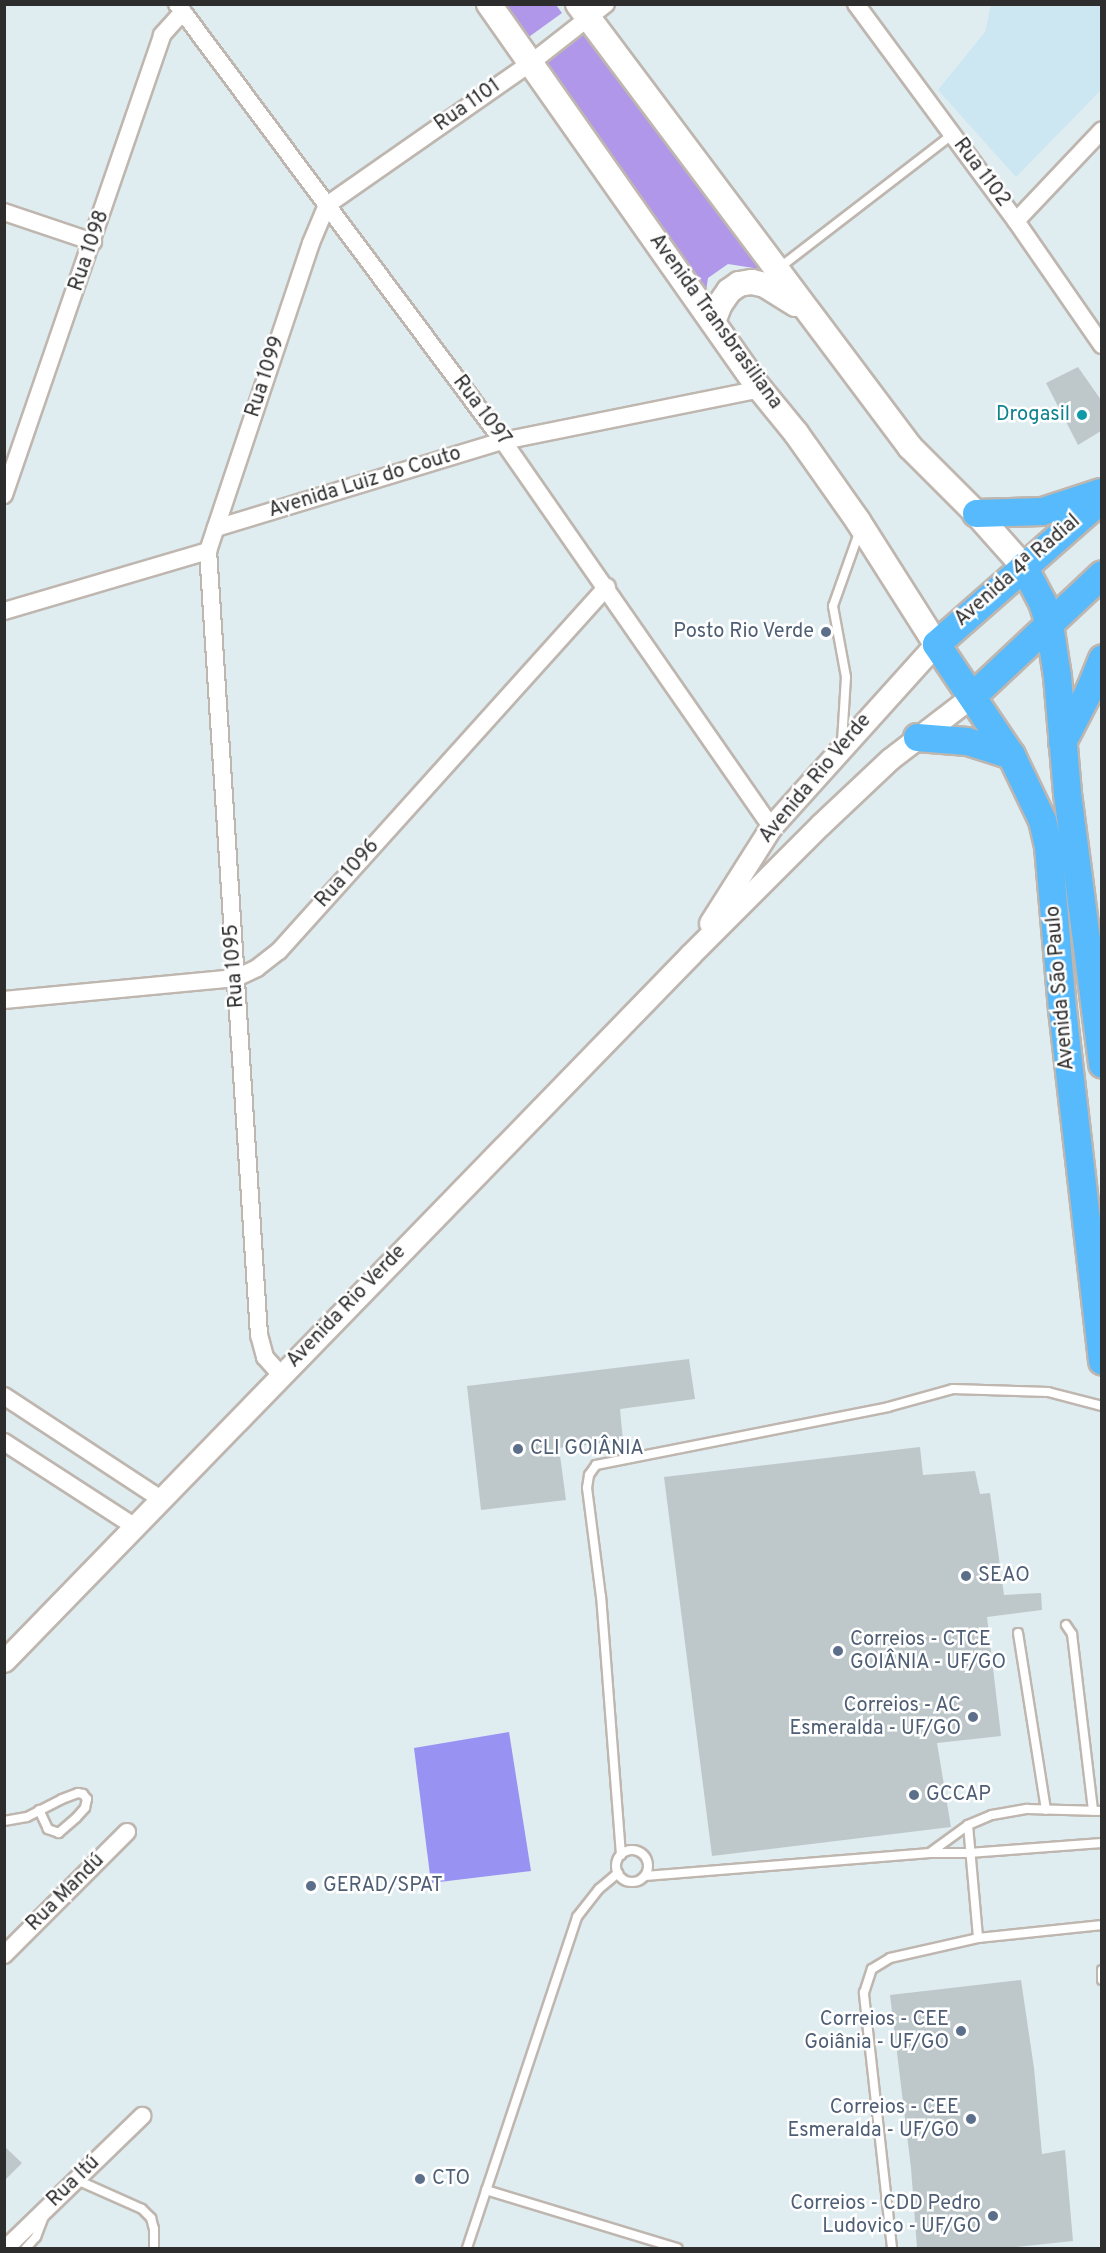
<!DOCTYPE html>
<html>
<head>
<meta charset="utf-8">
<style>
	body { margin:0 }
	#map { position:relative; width:1106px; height:2253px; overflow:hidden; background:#dfecf0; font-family:Overpass,sans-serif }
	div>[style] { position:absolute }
	.education>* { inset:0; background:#cde7f2 }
	.green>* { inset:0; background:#b097ea }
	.pitch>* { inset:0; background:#9892f2 }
	.building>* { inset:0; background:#bec8cb }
	.roads { filter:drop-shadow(2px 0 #beb6af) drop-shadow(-2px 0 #beb6af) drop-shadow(0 2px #beb6af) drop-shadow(0 -2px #beb6af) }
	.service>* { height:8px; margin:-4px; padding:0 4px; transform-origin:4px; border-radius:4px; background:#fff }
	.service>.ring { margin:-4px; padding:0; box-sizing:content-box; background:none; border:8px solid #fff; border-radius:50% }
	.minor>* { height:16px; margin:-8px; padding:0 8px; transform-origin:8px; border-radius:8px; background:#fff }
	.tertiary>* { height:21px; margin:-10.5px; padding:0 10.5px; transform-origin:10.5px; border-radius:10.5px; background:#fff }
	.secondary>* { height:24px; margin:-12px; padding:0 12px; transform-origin:12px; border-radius:12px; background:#fff }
	.primary>* { height:27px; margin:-13.5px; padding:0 13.5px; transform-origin:13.5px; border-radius:13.5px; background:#56bafd }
	.dots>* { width:16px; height:16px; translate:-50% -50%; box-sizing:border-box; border:3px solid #fff; border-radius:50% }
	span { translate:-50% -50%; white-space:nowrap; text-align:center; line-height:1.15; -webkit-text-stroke:5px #fff; paint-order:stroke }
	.street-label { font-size:20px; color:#2d2d2d }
	.culture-label { font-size:20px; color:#0d838f }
	.right { translate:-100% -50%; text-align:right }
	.service-label { font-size:20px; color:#4e5e75 }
	.left { translate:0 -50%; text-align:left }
	.frame { position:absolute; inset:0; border:6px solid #2d2d2d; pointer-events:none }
</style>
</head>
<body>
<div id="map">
	<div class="education">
		<i style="clip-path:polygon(991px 5px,1101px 5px,1101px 90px,1016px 177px,938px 90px,985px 32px)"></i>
	</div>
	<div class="green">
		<i style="clip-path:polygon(500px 5px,556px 5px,562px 13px,526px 39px)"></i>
		<i style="clip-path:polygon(583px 31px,760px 269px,728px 264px,708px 278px,705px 298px,544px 61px)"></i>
	</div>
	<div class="pitch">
		<i style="clip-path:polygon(509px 1732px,531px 1871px,431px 1883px,414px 1748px)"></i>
	</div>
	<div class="building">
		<i style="clip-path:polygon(1078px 367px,1101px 400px,1101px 431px,1078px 445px,1046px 383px)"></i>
		<i style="clip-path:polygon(689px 1359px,695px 1399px,620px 1409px,623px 1441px,559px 1448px,566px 1500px,481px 1510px,467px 1386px)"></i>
		<i style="clip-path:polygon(920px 1447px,923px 1475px,975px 1471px,980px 1494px,990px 1493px,1004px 1595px,1041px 1593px,1042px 1610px,987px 1617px,1001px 1736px,937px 1743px,951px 1827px,712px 1856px,664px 1477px)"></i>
		<i style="clip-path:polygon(1021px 1980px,1034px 2068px,1042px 2154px,1065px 2150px,1073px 2241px,1007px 2248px,917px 2248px,911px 2168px,890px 1995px)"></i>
		<i style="clip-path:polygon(4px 2146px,22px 2163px,4px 2181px)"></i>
	</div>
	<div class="roads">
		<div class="service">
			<i style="left:779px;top:268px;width:218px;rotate:-37.6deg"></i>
			<i style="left:842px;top:742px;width:65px;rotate:-86.5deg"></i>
			<i style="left:846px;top:677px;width:72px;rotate:-100.4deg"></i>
			<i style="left:833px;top:606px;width:81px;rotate:-70.4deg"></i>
			<i style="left:1066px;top:1625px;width:11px;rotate:56deg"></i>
			<i style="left:1072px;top:1634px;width:178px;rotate:83.2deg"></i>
			<i style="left:1018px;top:1633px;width:179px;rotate:81deg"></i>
			<i style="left:4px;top:1821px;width:23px;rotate:-10deg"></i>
			<i style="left:27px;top:1817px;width:39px;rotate:-27deg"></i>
			<i style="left:62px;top:1799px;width:17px;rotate:-21deg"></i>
			<i style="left:78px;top:1793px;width:5px;rotate:11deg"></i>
			<i style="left:83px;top:1794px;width:6px;rotate:51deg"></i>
			<i style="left:87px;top:1799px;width:9px;rotate:103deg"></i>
			<i style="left:85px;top:1808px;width:13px;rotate:132deg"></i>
			<i style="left:76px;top:1818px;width:23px;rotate:139deg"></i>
			<i style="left:59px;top:1833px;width:12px;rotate:-160deg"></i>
			<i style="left:48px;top:1829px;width:21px;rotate:-115deg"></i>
			<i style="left:968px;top:1825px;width:113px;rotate:84.9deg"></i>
			<i class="ring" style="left:616px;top:1850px;width:24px;height:24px"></i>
			<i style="left:931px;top:1852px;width:46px;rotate:-36.1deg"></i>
			<i style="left:968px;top:1825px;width:26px;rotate:-23deg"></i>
			<i style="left:992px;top:1815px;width:36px;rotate:-10deg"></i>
			<i style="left:1027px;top:1809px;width:75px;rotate:1.5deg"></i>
			<i style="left:621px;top:1855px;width:259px;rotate:-94.4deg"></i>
			<i style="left:601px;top:1597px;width:110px;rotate:-97.3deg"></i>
			<i style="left:587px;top:1488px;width:13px;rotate:-81deg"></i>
			<i style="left:589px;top:1475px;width:12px;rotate:-55deg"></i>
			<i style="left:596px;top:1465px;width:298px;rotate:-11.2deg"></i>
			<i style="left:888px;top:1407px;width:67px;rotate:-15.5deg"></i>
			<i style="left:953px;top:1389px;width:95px;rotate:1.8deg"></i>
			<i style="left:1048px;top:1392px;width:56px;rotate:14.5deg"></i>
			<i style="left:645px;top:1876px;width:286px;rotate:-4.6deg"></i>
			<i style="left:930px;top:1853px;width:39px"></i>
			<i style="left:969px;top:1853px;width:133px;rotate:-4.3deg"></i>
			<i style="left:1102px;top:1970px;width:10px;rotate:90deg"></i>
			<i style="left:77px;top:2180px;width:71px;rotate:24deg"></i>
			<i style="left:142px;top:2209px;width:13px;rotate:45deg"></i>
			<i style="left:151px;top:2218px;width:11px;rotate:75deg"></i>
			<i style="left:154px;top:2229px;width:19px;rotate:90deg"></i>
			<i style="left:486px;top:2190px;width:200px;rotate:16.9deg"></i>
			<i style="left:26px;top:2248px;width:15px;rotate:-48deg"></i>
			<i style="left:36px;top:2237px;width:22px;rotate:-69deg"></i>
			<i style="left:467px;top:2248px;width:349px;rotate:-71.6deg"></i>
			<i style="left:577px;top:1917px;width:36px;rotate:-52deg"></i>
			<i style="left:599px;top:1889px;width:25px;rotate:-40deg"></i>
			<i style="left:892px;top:2248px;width:257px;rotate:-96.3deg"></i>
			<i style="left:864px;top:1993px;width:25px;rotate:-72deg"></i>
			<i style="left:872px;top:1969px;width:21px;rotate:-31deg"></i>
			<i style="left:890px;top:1958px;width:90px;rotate:-12.8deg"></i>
			<i style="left:978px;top:1938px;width:125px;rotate:-6deg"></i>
		</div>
		<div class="minor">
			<i style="left:177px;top:4px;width:545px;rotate:53.28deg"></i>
			<i style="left:503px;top:441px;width:470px;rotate:55.2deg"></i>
			<i style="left:856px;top:4px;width:270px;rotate:53.6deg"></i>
			<i style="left:1016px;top:221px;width:151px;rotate:55.3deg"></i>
			<i style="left:4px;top:212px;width:94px;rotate:18.6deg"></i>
			<i style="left:1016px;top:221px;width:125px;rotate:-46.6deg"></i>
			<i style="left:4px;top:495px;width:486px;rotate:-71deg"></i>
			<i style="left:162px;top:35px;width:31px;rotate:-48deg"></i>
			<i style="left:216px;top:528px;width:300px;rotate:-16.9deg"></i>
			<i style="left:503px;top:441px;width:262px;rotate:-11.4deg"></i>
			<i style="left:4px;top:611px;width:213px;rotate:-16.4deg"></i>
			<i style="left:4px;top:1000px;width:233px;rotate:-5.4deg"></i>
			<i style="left:236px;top:978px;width:23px;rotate:-25deg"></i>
			<i style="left:257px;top:968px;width:28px;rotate:-38deg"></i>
			<i style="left:279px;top:951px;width:490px;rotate:-48deg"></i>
			<i style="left:281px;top:1375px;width:24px;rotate:-132deg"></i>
			<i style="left:265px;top:1357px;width:23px;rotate:-105deg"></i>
			<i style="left:259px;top:1335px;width:786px;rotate:-93.72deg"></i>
			<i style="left:208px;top:551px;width:325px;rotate:-71.5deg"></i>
			<i style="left:311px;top:243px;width:41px;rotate:-67.2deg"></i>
			<i style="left:327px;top:205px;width:250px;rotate:-34.9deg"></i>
			<i style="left:532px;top:62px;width:94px;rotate:-38.1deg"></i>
			<i style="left:4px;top:1396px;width:188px;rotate:33.3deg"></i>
			<i style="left:4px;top:1442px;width:155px;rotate:32.9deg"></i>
			<i style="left:4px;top:1955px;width:174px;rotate:-45deg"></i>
			<i style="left:6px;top:2248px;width:190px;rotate:-44.1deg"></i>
		</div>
		<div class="tertiary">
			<i style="left:710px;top:923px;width:114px;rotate:-57.6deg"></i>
			<i style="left:771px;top:827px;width:246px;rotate:-48deg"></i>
			<i style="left:4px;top:1661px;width:986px;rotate:-45.82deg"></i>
			<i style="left:691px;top:954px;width:182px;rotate:-45deg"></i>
			<i style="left:820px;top:825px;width:96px;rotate:-43.3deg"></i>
			<i style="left:890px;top:759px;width:103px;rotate:-37.5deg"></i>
		</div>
		<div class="secondary">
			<i style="left:489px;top:4px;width:471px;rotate:54.9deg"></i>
			<i style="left:760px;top:389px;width:57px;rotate:50.7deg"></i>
			<i style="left:796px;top:433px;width:108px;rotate:54.8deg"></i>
			<i style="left:858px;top:521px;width:146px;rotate:57.6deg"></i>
			<i style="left:578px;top:4px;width:554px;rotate:53.15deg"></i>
			<i style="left:910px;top:447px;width:93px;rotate:45deg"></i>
			<i style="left:976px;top:513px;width:71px;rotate:48.4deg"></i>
			<i style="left:713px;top:322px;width:19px;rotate:-69deg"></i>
			<i style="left:720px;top:304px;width:16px;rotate:-55deg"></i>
			<i style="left:729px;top:291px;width:12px;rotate:-35deg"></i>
			<i style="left:739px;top:284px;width:13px;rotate:-9deg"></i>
			<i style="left:752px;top:282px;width:13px;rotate:13deg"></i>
			<i style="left:765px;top:285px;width:36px;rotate:32deg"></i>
		</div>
		<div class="primary">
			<i style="left:1102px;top:498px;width:221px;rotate:138.7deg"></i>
			<i style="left:936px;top:644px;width:134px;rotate:56deg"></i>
			<i style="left:1011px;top:755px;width:72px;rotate:64.5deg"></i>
			<i style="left:1042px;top:820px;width:27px;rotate:77deg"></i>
			<i style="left:1048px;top:846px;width:164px;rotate:85.1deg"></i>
			<i style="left:1062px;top:1009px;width:354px;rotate:83.5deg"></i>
			<i style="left:976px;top:513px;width:66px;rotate:-1.7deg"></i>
			<i style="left:1042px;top:511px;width:61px;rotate:-18.1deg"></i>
			<i style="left:1023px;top:566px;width:41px;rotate:62.2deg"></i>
			<i style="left:1042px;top:602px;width:23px;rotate:72deg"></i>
			<i style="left:1049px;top:624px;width:53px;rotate:81.3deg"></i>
			<i style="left:1057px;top:676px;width:117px;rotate:85.1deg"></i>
			<i style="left:1067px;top:793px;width:273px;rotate:82.6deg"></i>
			<i style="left:972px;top:696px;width:178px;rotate:-43.2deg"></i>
			<i style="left:917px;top:737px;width:50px;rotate:4.6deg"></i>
			<i style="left:967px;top:741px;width:46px;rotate:17.7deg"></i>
			<i style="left:1062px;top:742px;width:61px;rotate:-62.6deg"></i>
			<i style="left:1090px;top:688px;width:32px;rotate:-68deg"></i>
		</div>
	</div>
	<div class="dots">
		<i style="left:1082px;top:415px;background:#0f9aa8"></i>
		<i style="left:826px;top:632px;background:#5c6f8a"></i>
		<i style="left:518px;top:1449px;background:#5c6f8a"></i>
		<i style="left:966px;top:1576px;background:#5c6f8a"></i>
		<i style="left:838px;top:1651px;background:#5c6f8a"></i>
		<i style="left:973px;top:1717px;background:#5c6f8a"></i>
		<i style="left:914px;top:1795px;background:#5c6f8a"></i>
		<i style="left:311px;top:1886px;background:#5c6f8a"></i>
		<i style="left:961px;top:2031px;background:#5c6f8a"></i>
		<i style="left:971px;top:2119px;background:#5c6f8a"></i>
		<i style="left:420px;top:2179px;background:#5c6f8a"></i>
		<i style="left:993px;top:2216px;background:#5c6f8a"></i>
	</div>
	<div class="street-label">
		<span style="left:468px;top:106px;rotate:-35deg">Rua 1101</span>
		<span style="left:981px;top:173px;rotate:53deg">Rua 1102</span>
		<span style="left:90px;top:251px;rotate:-71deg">Rua 1098</span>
		<span style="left:715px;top:322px;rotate:54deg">Avenida Transbrasiliana</span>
		<span style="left:266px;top:377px;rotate:-72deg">Rua 1099</span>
		<span style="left:481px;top:411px;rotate:53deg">Rua 1097</span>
		<span style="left:365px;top:483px;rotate:-17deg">Avenida Luiz do Couto</span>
		<span style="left:1018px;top:571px;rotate:-41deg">Avenida 4ª Radial</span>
		<span style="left:816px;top:779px;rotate:-50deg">Avenida Rio Verde</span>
		<span style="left:348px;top:874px;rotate:-48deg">Rua 1096</span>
		<span style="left:235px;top:966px;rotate:-94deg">Rua 1095</span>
		<span style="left:1061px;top:988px;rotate:-95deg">Avenida São Paulo</span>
		<span style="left:347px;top:1307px;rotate:-46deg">Avenida Rio Verde</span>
		<span style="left:66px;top:1893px;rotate:-45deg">Rua Mandú</span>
		<span style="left:74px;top:2182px;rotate:-44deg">Rua Itú</span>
	</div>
	<div class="culture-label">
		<span class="right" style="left:1070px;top:415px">Drogasil</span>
	</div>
	<div class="service-label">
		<span class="right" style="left:814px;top:632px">Posto Rio Verde</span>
		<span class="left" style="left:530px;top:1449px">CLI GOIÂNIA</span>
		<span class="left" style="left:978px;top:1576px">SEAO</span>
		<span class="left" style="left:850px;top:1652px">Correios - CTCE<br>GOIÂNIA - UF/GO</span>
		<span class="right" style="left:961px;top:1718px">Correios - AC<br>Esmeralda - UF/GO</span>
		<span class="left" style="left:926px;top:1795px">GCCAP</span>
		<span class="left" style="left:323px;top:1886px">GERAD/SPAT</span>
		<span class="right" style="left:949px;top:2032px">Correios - CEE<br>Goiânia - UF/GO</span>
		<span class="right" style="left:959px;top:2120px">Correios - CEE<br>Esmeralda - UF/GO</span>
		<span class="left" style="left:432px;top:2179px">CTO</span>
		<span class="right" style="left:981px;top:2216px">Correios - CDD Pedro<br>Ludovico - UF/GO</span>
	</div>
	<div class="frame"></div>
</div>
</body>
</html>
